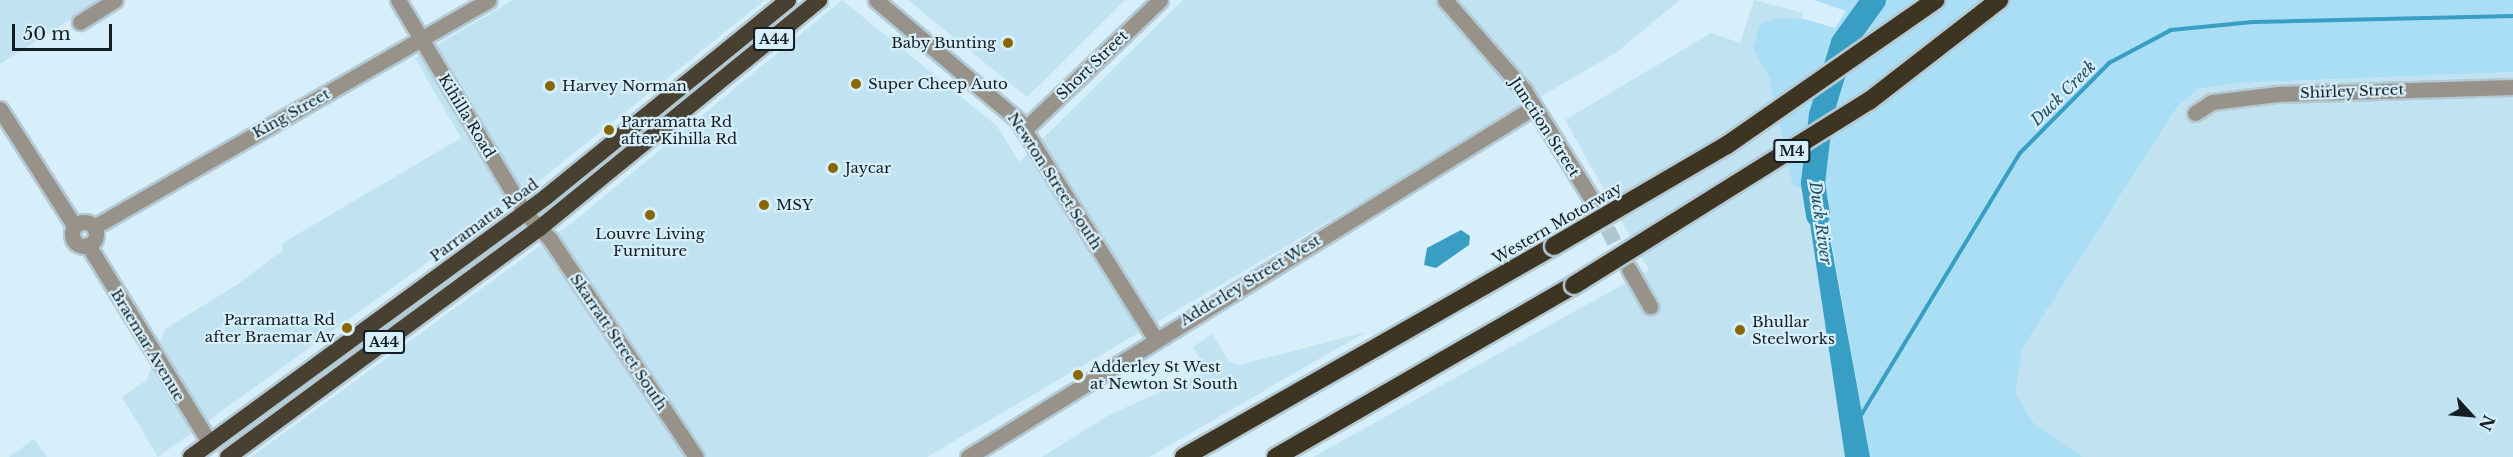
<!DOCTYPE html>
<html>
<head>
<meta charset="utf-8">
<style>
	body { margin:0 }
	#map { position:relative; width:2513px; height:457px; overflow:hidden; background:#d6effb; font-family:"Libre Baskerville",serif }
	div>[style] { position:absolute }
	.built>* { inset:0; background:#c0e2f1 }
	.green>* { inset:0; background:#a9def5 }
	.water>* { inset:0; background:#389ec4 }
	.stream>* { height:4px; margin:-2px; padding:0 2px; transform-origin:2px; border-radius:2px; background:#389ec4 }
	.river>* { height:24px; margin:-12px; padding:0 12px; transform-origin:12px; border-radius:12px; background:#389ec4 }
	.minor-tunnel>* { height:15px; margin-top:-7.5px; transform-origin:0; background:repeating-linear-gradient(90deg,#afc5cf 0 15px,transparent 0 23px) }
	.roads { filter:drop-shadow(2px 0 #b3c9d4) drop-shadow(-2px 0 #b3c9d4) drop-shadow(0 2px #b3c9d4) drop-shadow(0 -2px #b3c9d4) }
	.minor>* { height:15px; margin:-7.5px; padding:0 7.5px; transform-origin:7.5px; border-radius:7.5px; background:#97938a }
	.minor>.ring { margin:-7.5px; padding:0; box-sizing:content-box; background:none; border:15px solid #97938a; border-radius:50% }
	.trunk>* { height:16px; margin:-8px; padding:0 8px; transform-origin:8px; border-radius:8px; background:#484030 }
	.motorway>* { height:18px; margin:-9px; padding:0 9px; transform-origin:9px; border-radius:9px; background:#3d3422 }
	.bridges { filter:drop-shadow(2px 0 #b3c9d4) drop-shadow(-2px 0 #b3c9d4) drop-shadow(0 2px #b3c9d4) drop-shadow(0 -2px #b3c9d4) }
	.motorway-bridge>* { height:18px; margin:-9px; padding:0 9px; transform-origin:9px; border-radius:9px; background:#3d3422 }
	.dots>* { width:16px; height:16px; translate:-50% -50%; box-sizing:border-box; border:3px solid #d6effb; border-radius:50% }
	span { translate:-50% -50%; white-space:nowrap; text-align:center; line-height:1.15; -webkit-text-stroke:4.5px #d6effb; paint-order:stroke }
	.shield-label span { padding:2px 4px; background:#d6effb; border:2px solid; border-radius:4px; -webkit-text-stroke-width:0 }
	.shield-label { font-size:14px; color:#141d21; font-weight:700 }
	.poi-label { font-size:15px; color:#141d21 }
	.right { translate:-100% -50%; text-align:right }
	.left { translate:0 -50%; text-align:left }
	.street-label { font-size:15px; color:#141d21 }
	.water-label { font-size:16px; color:#254f60; font-style:italic }
	.north { position:absolute; left:2441px; top:385px; width:60px; height:60px; -webkit-text-stroke:4px #d6effb; paint-order:stroke; rotate:116deg; font-size:16px; font-weight:700; line-height:24px; text-align:center; color:#141d21 }
	.north::after { content:''; display:block; margin:auto; width:21px; height:27px; background:#141d21; clip-path:polygon(50% 0,100% 100%,50% 72%,0 100%) }
	.scale { position:absolute; left:12px; top:24px; width:100px; height:27px; box-sizing:border-box; border:3px solid #141d21; border-top:0; padding-left:8px; font-size:18px; line-height:21px; white-space:nowrap; color:#141d21; -webkit-text-stroke:4px #d6effb; paint-order:stroke }
</style>
</head>
<body>
<div id="map">
	<div class="built">
		<i style="clip-path:polygon(0 0,101px 0,0 64px)"></i>
		<i style="clip-path:polygon(513px 0,765px 0,529px 189px,158px 457px,122px 397px,147px 380px,165px 329px,235px 286px,283px 250px,281px 244px,461px 138px,415px 58px)"></i>
		<i style="clip-path:polygon(842px 0,997px 126px,1019px 162px,1183px 0,1680px 0,1617px 52px,927px 457px,251px 457px,573px 222px)"></i>
		<i style="clip-path:polygon(908px 0,1125px 0,1027px 97px)"></i>
		<i style="clip-path:polygon(1754px 0,1803px 13px,1801px 18px,1776px 19px,1753px 49px,1769px 77px,1792px 185px,1805px 190px,1845px 457px,1313px 457px,1649px 270px,1565px 120px,1711px 33px,1740px 43px)"></i>
		<i style="clip-path:polygon(2513px 72px,2513px 457px,2083px 457px,2035px 425px,2014px 392px,2022px 349px,2177px 109px,2198px 89px,2238px 83px)"></i>
		<i style="clip-path:polygon(1366px 332px,1149px 457px,1042px 457px,1109px 415px,1207px 371px,1193px 347px,1212px 334px,1229px 361px,1239px 365px)"></i>
		<i style="clip-path:polygon(34px 439px,47px 457px,9px 457px)"></i>
	</div>
	<div class="green">
		<i style="clip-path:polygon(1814px 0,2513px 0,2513px 72px,2238px 83px,2198px 89px,2177px 108px,2022px 349px,2015px 393px,2035px 425px,2083px 457px,1870px 457px,1820px 178px,1805px 190px,1792px 185px,1769px 77px,1753px 49px,1760px 24px,1776px 19px,1801px 18px,1835px 28px,1846px 11px)"></i>
	</div>
	<div class="water">
		<i style="clip-path:polygon(1819px 178px,1870px 457px,1845px 457px,1805px 190px)"></i>
		<i style="clip-path:polygon(1461px 230px,1470px 236px,1469px 245px,1436px 268px,1424px 265px,1427px 248px)"></i>
	</div>
	<div class="stream">
		<i style="left:1860px;top:417px;width:309px;rotate:-58.8deg"></i>
		<i style="left:2020px;top:153px;width:127px;rotate:-45.3deg"></i>
		<i style="left:2109px;top:63px;width:70px;rotate:-28deg"></i>
		<i style="left:2171px;top:30px;width:82px;rotate:-5.6deg"></i>
		<i style="left:2253px;top:22px;width:260px;rotate:-1.3deg"></i>
	</div>
	<div class="river">
		<i style="left:1818px;top:215px;width:32px;rotate:-99deg"></i>
		<i style="left:1813px;top:183px;width:68px;rotate:-83.3deg"></i>
		<i style="left:1821px;top:115px;width:75px;rotate:-73deg"></i>
		<i style="left:1843px;top:43px;width:53px;rotate:-54.2deg"></i>
	</div>
	<div class="minor-tunnel">
		<i style="left:1597px;top:208px;width:63px;rotate:62.6deg"></i>
	</div>
	<div class="roads">
		<div class="minor">
			<i style="left:398px;top:0;width:248px;rotate:59.2deg"></i>
			<i style="left:525px;top:213px;width:36px;rotate:46deg"></i>
			<i style="left:550px;top:239px;width:262px;rotate:56.2deg"></i>
			<i style="left:876px;top:0;width:186px;rotate:40.2deg"></i>
			<i style="left:1018px;top:120px;width:257px;rotate:57.9deg"></i>
			<i style="left:1445px;top:0;width:120px;rotate:48.7deg"></i>
			<i style="left:1524px;top:90px;width:133px;rotate:58.2deg"></i>
			<i style="left:80px;top:22px;width:41px;rotate:-32.2deg"></i>
			<i style="left:0;top:109px;width:138px;rotate:57.5deg"></i>
			<i style="left:2195px;top:113px;width:20px;rotate:-33deg"></i>
			<i style="left:2212px;top:102px;width:65px;rotate:-7deg"></i>
			<i style="left:2277px;top:94px;width:236px;rotate:-1.7deg"></i>
			<i style="left:1024px;top:130px;width:188px;rotate:-43.7deg"></i>
			<i class="ring" style="left:72px;top:222px;width:9px;height:9px"></i>
			<i style="left:94px;top:227px;width:455px;rotate:-29.9deg"></i>
			<i style="left:88px;top:245px;width:233px;rotate:58.4deg"></i>
			<i style="left:1629px;top:269px;width:43px;rotate:60.4deg"></i>
			<i style="left:968px;top:457px;width:665px;rotate:-31.73deg"></i>
		</div>
		<div class="trunk">
			<i style="left:191px;top:457px;width:440px;rotate:-36.2deg"></i>
			<i style="left:546px;top:197px;width:312px;rotate:-39.1deg"></i>
			<i style="left:228px;top:457px;width:388px;rotate:-36.3deg"></i>
			<i style="left:541px;top:227px;width:359px;rotate:-39.2deg"></i>
		</div>
		<div class="motorway">
			<i style="left:1184px;top:457px;width:426px;rotate:-29.7deg"></i>
			<i style="left:1276px;top:457px;width:344px;rotate:-30deg"></i>
		</div>
	</div>
	<div class="bridges">
		<div class="motorway-bridge">
			<i style="left:1554px;top:246px;width:200px;rotate:-30.3deg"></i>
			<i style="left:1727px;top:145px;width:254px;rotate:-34.8deg"></i>
			<i style="left:1574px;top:285px;width:348px;rotate:-32deg"></i>
			<i style="left:1869px;top:101px;width:165px;rotate:-37.8deg"></i>
		</div>
	</div>
	<div class="dots">
		<i style="left:1008px;top:43px;background:#886602"></i>
		<i style="left:856px;top:84px;background:#886602"></i>
		<i style="left:550px;top:86px;background:#886602"></i>
		<i style="left:609px;top:130px;background:#886602"></i>
		<i style="left:833px;top:168px;background:#886602"></i>
		<i style="left:764px;top:205px;background:#886602"></i>
		<i style="left:650px;top:215px;background:#886602"></i>
		<i style="left:347px;top:328px;background:#886602"></i>
		<i style="left:1740px;top:330px;background:#886602"></i>
		<i style="left:1078px;top:375px;background:#886602"></i>
	</div>
	<div class="shield-label">
		<span style="left:774px;top:39px">A44</span>
		<span style="left:1792px;top:151px">M4</span>
		<span style="left:384px;top:342px">A44</span>
	</div>
	<div class="poi-label">
		<span class="right" style="left:996px;top:43px">Baby Bunting</span>
		<span class="left" style="left:868px;top:84px">Super Cheep Auto</span>
		<span class="left" style="left:562px;top:86px">Harvey Norman</span>
		<span class="left" style="left:621px;top:130px">Parramatta Rd<br>after Kihilla Rd</span>
		<span class="left" style="left:845px;top:168px">Jaycar</span>
		<span class="left" style="left:776px;top:205px">MSY</span>
		<span style="left:650px;top:242px">Louvre Living<br>Furniture</span>
		<span class="right" style="left:335px;top:328px">Parramatta Rd<br>after Braemar Av</span>
		<span class="left" style="left:1752px;top:330px">Bhullar<br>Steelworks</span>
		<span class="left" style="left:1090px;top:375px">Adderley St West<br>at Newton St South</span>
	</div>
	<div class="street-label">
		<span style="left:1092px;top:65px;rotate:-44deg">Short Street</span>
		<span style="left:2352px;top:91px;rotate:-2deg">Shirley Street</span>
		<span style="left:291px;top:113px;rotate:-29deg">King Street</span>
		<span style="left:467px;top:116px;rotate:59deg">Kihilla Road</span>
		<span style="left:1545px;top:127px;rotate:57deg">Junction Street</span>
		<span style="left:1055px;top:181px;rotate:57deg">Newton Street South</span>
		<span style="left:484px;top:220px;rotate:-36deg">Parramatta Road</span>
		<span style="left:1557px;top:223px;rotate:-30deg">Western Motorway</span>
		<span style="left:1250px;top:280px;rotate:-31deg">Adderley Street West</span>
		<span style="left:619px;top:342px;rotate:56deg">Skarratt Street South</span>
		<span style="left:148px;top:345px;rotate:59deg">Braemar Avenue</span>
	</div>
	<div class="water-label">
		<span style="left:2063px;top:93px;rotate:-45deg">Duck Creek</span>
		<span style="left:1821px;top:223px;rotate:82deg">Duck River</span>
	</div>
	<div class="north">N</div>
	<div class="scale">50 m</div>
</div>
</body>
</html>
